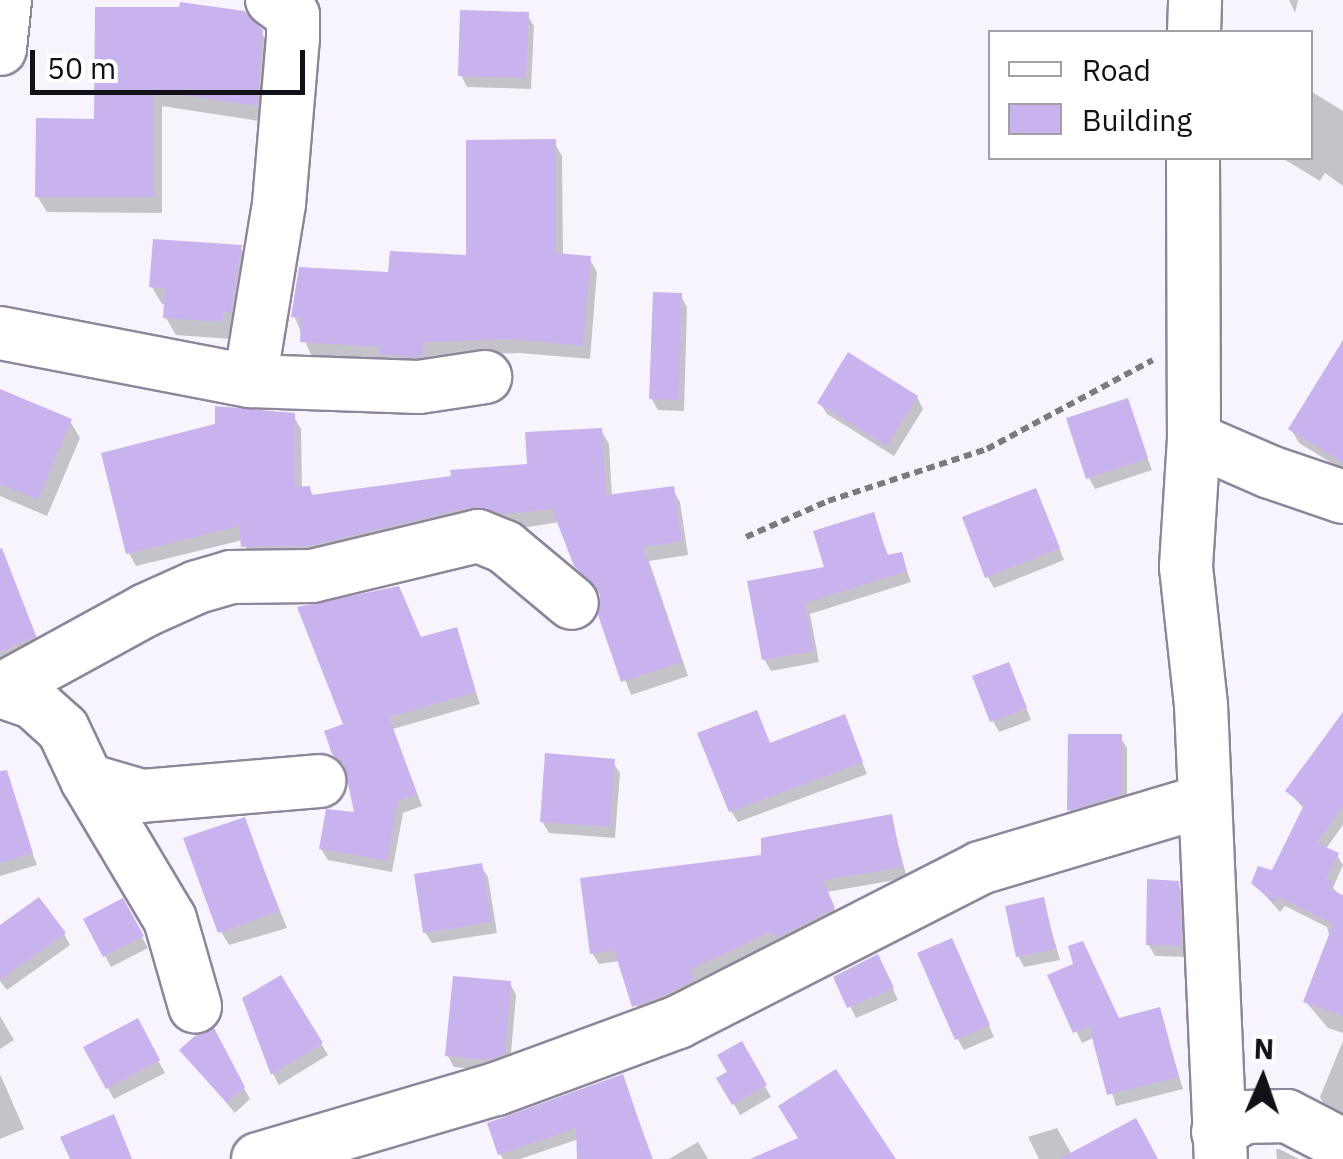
<!DOCTYPE html>
<html>
<head>
<meta charset="utf-8">
<style>
	body { margin:0 }
	#map { position:relative; width:1343px; height:1159px; overflow:hidden; background:#f7f4fd; font-family:"IBM Plex Sans",sans-serif }
	div>[style] { position:absolute }
	.shadow>* { inset:0; background:#0003 }
	.building>* { inset:0; background:#c9b3ee }
	.path>* { height:6px; margin-top:-3px; transform-origin:0; background:repeating-linear-gradient(90deg,#7c7981 0 8px,transparent 0 13px) }
	.roads { filter:drop-shadow(2px 0 #8e869a) drop-shadow(-2px 0 #8e869a) drop-shadow(0 2px #8e869a) drop-shadow(0 -2px #8e869a) }
	.minor>* { height:52px; margin:-26px; padding:0 26px; transform-origin:26px; border-radius:26px; background:#fff }
	span { translate:-50% -50%; white-space:nowrap; text-align:center; line-height:1.15; -webkit-text-stroke:8px #fff; paint-order:stroke }
	.legend { position:absolute; left:988px; top:30px; width:325px; height:130px; box-sizing:border-box; background:#fff; border:2px solid #a1a0a3; margin:0; padding:12px 18px; list-style:none; font-size:30px; color:#131118 }
	.legend li { display:flex; align-items:center; gap:20px; height:50px }
	.legend b { width:50px; border:2px solid #a1a0a3 }
	.north { position:absolute; left:1213px; top:1029px; width:100px; height:100px; -webkit-text-stroke:8px #fff; paint-order:stroke; rotate:2deg; font-size:28px; font-weight:700; line-height:40px; text-align:center; color:#131118 }
	.north::after { content:''; display:block; margin:auto; width:35px; height:45px; background:#131118; clip-path:polygon(50% 0,100% 100%,50% 72%,0 100%) }
	.scale { position:absolute; left:30px; top:50px; width:275px; height:45px; box-sizing:border-box; border:5px solid #131118; border-top:0; padding-left:12px; font-size:30px; line-height:35px; white-space:nowrap; color:#131118; -webkit-text-stroke:8px #fff; paint-order:stroke }
</style>
</head>
<body>
<div id="map">
	<div class="shadow">
		<i style="clip-path:polygon(1289px 0,1298px 0,1295px 13px,1292px 6px)"></i>
		<i style="clip-path:polygon(527px 15px,534px 26px,531px 89px,467px 87px,461px 75px)"></i>
		<i style="clip-path:polygon(261px 32px,271px 49px,265px 122px,162px 106px,162px 213px,47px 212px,37px 196px,96px 121px)"></i>
		<i style="clip-path:polygon(1312px 92px,1343px 111px,1343px 186px,1325px 173px,1320px 181px,1282px 158px,1310px 158px)"></i>
		<i style="clip-path:polygon(554px 142px,562px 156px,563px 256px,589px 258px,597px 272px,590px 359px,520px 353px,431px 356px,429px 370px,385px 360px,311px 355px,294px 316px,390px 274px,468px 258px)"></i>
		<i style="clip-path:polygon(240px 247px,250px 265px,240px 329px,232px 328px,231px 339px,176px 335px,166px 318px,167px 304px,162px 304px,152px 287px)"></i>
		<i style="clip-path:polygon(681px 296px,687px 307px,684px 411px,658px 410px,651px 398px)"></i>
		<i style="clip-path:polygon(1343px 345px,1343px 470px,1299px 443px,1291px 429px)"></i>
		<i style="clip-path:polygon(0 391px,70px 421px,80px 438px,47px 516px,0 496px)"></i>
		<i style="clip-path:polygon(917px 397px,923px 409px,894px 456px,827px 414px,820px 403px)"></i>
		<i style="clip-path:polygon(1126px 401px,1152px 470px,1095px 489px,1089px 478px)"></i>
		<i style="clip-path:polygon(293px 415px,301px 429px,302px 489px,309px 488px,314px 497px,529px 466px,601px 430px,609px 444px,612px 497px,672px 488px,680px 502px,688px 555px,649px 561px,688px 676px,631px 695px,601px 615px,602px 597px,576px 565px,560px 522px,317px 559px,251px 560px,243px 540px,136px 566px,129px 553px)"></i>
		<i style="clip-path:polygon(1041px 502px,1064px 560px,994px 588px,987px 576px)"></i>
		<i style="clip-path:polygon(872px 515px,889px 557px,901px 555px,911px 582px,810px 614px,819px 662px,771px 671px,764px 659px,827px 569px)"></i>
		<i style="clip-path:polygon(0 592px,22px 601px,41px 648px,0 665px)"></i>
		<i style="clip-path:polygon(455px 630px,480px 704px,393px 729px,422px 806px,403px 813px,392px 872px,328px 860px,321px 849px,357px 815px,348px 771px,335px 753px,346px 726px,421px 640px)"></i>
		<i style="clip-path:polygon(1014px 676px,1031px 720px,999px 732px,993px 721px)"></i>
		<i style="clip-path:polygon(844px 717px,867px 774px,738px 822px,731px 811px,771px 745px)"></i>
		<i style="clip-path:polygon(1120px 737px,1127px 748px,1127px 806px,1076px 821px,1070px 810px)"></i>
		<i style="clip-path:polygon(613px 762px,620px 773px,615px 838px,549px 833px,542px 821px)"></i>
		<i style="clip-path:polygon(1343px 774px,1343px 825px,1325px 850px,1337px 855px,1343px 865px,1333px 888px,1343px 898px,1343px 1033px,1328px 1028px,1306px 1002px,1330px 938px,1327px 927px,1285px 906px,1280px 912px,1254px 883px,1273px 874px,1304px 809px,1288px 791px)"></i>
		<i style="clip-path:polygon(18px 814px,37px 865px,0 876px,0 819px)"></i>
		<i style="clip-path:polygon(891px 817px,907px 878px,827px 892px,839px 920px,780px 941px,695px 981px,699px 992px,641px 1017px,620px 961px,599px 964px,592px 953px)"></i>
		<i style="clip-path:polygon(244px 820px,287px 928px,229px 945px,219px 928px)"></i>
		<i style="clip-path:polygon(481px 866px,488px 877px,497px 933px,432px 943px,425px 932px)"></i>
		<i style="clip-path:polygon(1177px 883px,1184px 895px,1187px 957px,1155px 956px,1148px 944px)"></i>
		<i style="clip-path:polygon(1043px 900px,1060px 960px,1024px 967px,1018px 956px)"></i>
		<i style="clip-path:polygon(122px 902px,148px 948px,111px 967px,86px 920px)"></i>
		<i style="clip-path:polygon(0 928px,64px 934px,70px 945px,7px 990px,0 981px)"></i>
		<i style="clip-path:polygon(957px 952px,994px 1037px,964px 1050px,957px 1038px)"></i>
		<i style="clip-path:polygon(1076px 965px,1119px 1021px,1159px 1010px,1183px 1089px,1116px 1106px,1095px 1037px,1082px 1043px,1050px 976px)"></i>
		<i style="clip-path:polygon(883px 968px,898px 1000px,856px 1018px,836px 978px)"></i>
		<i style="clip-path:polygon(281px 978px,328px 1055px,279px 1085px,273px 1074px)"></i>
		<i style="clip-path:polygon(510px 983px,516px 995px,510px 1065px,494px 1071px,454px 1067px,448px 1056px)"></i>
		<i style="clip-path:polygon(0 1016px,14px 1040px,0 1049px)"></i>
		<i style="clip-path:polygon(137px 1022px,165px 1073px,114px 1099px,86px 1048px)"></i>
		<i style="clip-path:polygon(213px 1031px,250px 1099px,235px 1113px,182px 1051px)"></i>
		<i style="clip-path:polygon(1343px 1041px,1343px 1118px,1326px 1108px,1320px 1097px)"></i>
		<i style="clip-path:polygon(741px 1044px,771px 1097px,740px 1115px,720px 1079px,730px 1073px)"></i>
		<i style="clip-path:polygon(0 1074px,24px 1129px,0 1139px)"></i>
		<i style="clip-path:polygon(622px 1077px,653px 1159px,579px 1159px,579px 1139px,520px 1159px,503px 1159px,500px 1154px)"></i>
		<i style="clip-path:polygon(1057px 1128px,1072px 1155px,1156px 1159px,1039px 1159px,1028px 1137px)"></i>
		<i style="clip-path:polygon(698px 1142px,708px 1159px,669px 1159px)"></i>
		<i style="clip-path:polygon(1276px 1149px,1279px 1149px,1299px 1159px,1277px 1159px)"></i>
	</div>
	<div class="building">
		<i style="clip-path:polygon(180px 2px,244px 11px,263px 30px,257px 106px,154px 91px,154px 197px,35px 197px,36px 118px,94px 119px,95px 7px,179px 7px)"></i>
		<i style="clip-path:polygon(460px 10px,529px 12px,526px 78px,458px 76px)"></i>
		<i style="clip-path:polygon(556px 139px,556px 253px,591px 256px,583px 346px,511px 339px,424px 342px,422px 356px,417px 357px,378px 354px,379px 347px,300px 342px,301px 318px,291px 317px,299px 267px,388px 272px,390px 251px,466px 255px,466px 140px)"></i>
		<i style="clip-path:polygon(153px 239px,242px 245px,231px 312px,223px 312px,223px 322px,163px 318px,165px 288px,149px 287px)"></i>
		<i style="clip-path:polygon(653px 292px,682px 293px,679px 400px,649px 399px)"></i>
		<i style="clip-path:polygon(1343px 340px,1343px 463px,1288px 429px)"></i>
		<i style="clip-path:polygon(848px 352px,918px 396px,887px 446px,817px 403px)"></i>
		<i style="clip-path:polygon(0 389px,72px 419px,38px 500px,0 484px)"></i>
		<i style="clip-path:polygon(1128px 398px,1148px 458px,1086px 479px,1066px 418px)"></i>
		<i style="clip-path:polygon(215px 406px,295px 413px,295px 487px,310px 486px,311px 495px,451px 476px,450px 470px,527px 464px,525px 432px,602px 428px,606px 495px,674px 486px,682px 541px,643px 547px,682px 662px,621px 682px,598px 615px,600px 592px,574px 566px,552px 509px,502px 514px,471px 507px,308px 546px,241px 547px,239px 526px,126px 554px,101px 453px,215px 424px)"></i>
		<i style="clip-path:polygon(1036px 488px,1060px 548px,985px 578px,962px 517px)"></i>
		<i style="clip-path:polygon(874px 512px,887px 555px,902px 552px,907px 571px,805px 603px,814px 651px,762px 660px,747px 581px,824px 567px,813px 531px)"></i>
		<i style="clip-path:polygon(2px 548px,36px 636px,0 652px,0 549px)"></i>
		<i style="clip-path:polygon(399px 586px,421px 637px,457px 627px,476px 692px,389px 717px,417px 794px,398px 801px,387px 861px,319px 849px,326px 809px,354px 812px,344px 765px,332px 754px,324px 731px,343px 724px,297px 607px)"></i>
		<i style="clip-path:polygon(1009px 662px,1027px 708px,990px 722px,972px 676px)"></i>
		<i style="clip-path:polygon(757px 710px,770px 743px,845px 714px,863px 762px,729px 812px,697px 733px)"></i>
		<i style="clip-path:polygon(1343px 712px,1343px 806px,1317px 843px,1339px 853px,1326px 879px,1333px 882px,1329px 890px,1343px 895px,1343px 1016px,1303px 1002px,1333px 924px,1278px 897px,1274px 903px,1251px 883px,1258px 866px,1272px 870px,1304px 805px,1285px 791px)"></i>
		<i style="clip-path:polygon(1068px 734px,1122px 734px,1122px 794px,1067px 811px)"></i>
		<i style="clip-path:polygon(545px 753px,615px 759px,610px 827px,540px 822px)"></i>
		<i style="clip-path:polygon(7px 770px,33px 853px,0 863px,0 771px)"></i>
		<i style="clip-path:polygon(892px 814px,902px 867px,823px 880px,835px 908px,776px 938px,772px 931px,691px 969px,694px 980px,666px 994px,632px 1007px,614px 950px,590px 954px,580px 878px,761px 855px,761px 838px)"></i>
		<i style="clip-path:polygon(245px 817px,279px 911px,218px 933px,183px 838px)"></i>
		<i style="clip-path:polygon(482px 863px,492px 922px,423px 933px,414px 874px)"></i>
		<i style="clip-path:polygon(1147px 879px,1179px 881px,1182px 946px,1146px 945px)"></i>
		<i style="clip-path:polygon(39px 897px,66px 933px,0 980px,0 925px)"></i>
		<i style="clip-path:polygon(1044px 897px,1055px 949px,1016px 957px,1005px 906px)"></i>
		<i style="clip-path:polygon(123px 898px,144px 936px,103px 957px,83px 919px)"></i>
		<i style="clip-path:polygon(952px 938px,990px 1025px,955px 1040px,917px 953px)"></i>
		<i style="clip-path:polygon(1083px 941px,1119px 1018px,1160px 1007px,1179px 1077px,1107px 1095px,1089px 1026px,1073px 1033px,1047px 975px,1073px 964px,1068px 946px)"></i>
		<i style="clip-path:polygon(878px 954px,894px 988px,847px 1008px,833px 977px)"></i>
		<i style="clip-path:polygon(281px 975px,323px 1043px,271px 1075px,242px 998px)"></i>
		<i style="clip-path:polygon(453px 976px,511px 981px,505px 1054px,487px 1060px,445px 1056px)"></i>
		<i style="clip-path:polygon(138px 1018px,160px 1060px,106px 1089px,83px 1047px)"></i>
		<i style="clip-path:polygon(214px 1028px,245px 1087px,227px 1103px,179px 1050px,196px 1035px)"></i>
		<i style="clip-path:polygon(742px 1041px,767px 1085px,732px 1105px,716px 1078px,727px 1072px,717px 1055px)"></i>
		<i style="clip-path:polygon(836px 1069px,896px 1159px,750px 1159px,798px 1138px,778px 1106px)"></i>
		<i style="clip-path:polygon(623px 1074px,652px 1159px,577px 1159px,576px 1128px,498px 1155px,487px 1123px)"></i>
		<i style="clip-path:polygon(114px 1114px,132px 1159px,70px 1159px,60px 1137px)"></i>
		<i style="clip-path:polygon(1136px 1118px,1158px 1159px,1059px 1159px)"></i>
	</div>
	<div class="path">
		<i style="left:746px;top:537px;width:90px;rotate:-23.7deg"></i>
		<i style="left:828px;top:501px;width:167px;rotate:-18.1deg"></i>
		<i style="left:987px;top:449px;width:188px;rotate:-28.2deg"></i>
	</div>
	<div class="roads">
		<div class="minor">
			<i style="left:1194px;top:32px;width:32px;rotate:-88deg"></i>
			<i style="left:0;top:49px;width:49px;rotate:-84.2deg"></i>
			<i style="left:1193px;top:158px;width:281px;rotate:89.8deg"></i>
			<i style="left:1194px;top:439px;width:128px;rotate:93.6deg"></i>
			<i style="left:1186px;top:567px;width:139px;rotate:83.8deg"></i>
			<i style="left:1201px;top:705px;width:454px;rotate:87.5deg"></i>
			<i style="left:0;top:333px;width:255px;rotate:10.9deg"></i>
			<i style="left:250px;top:381px;width:169px;rotate:2deg"></i>
			<i style="left:419px;top:387px;width:67px;rotate:-8.6deg"></i>
			<i style="left:250px;top:381px;width:179px;rotate:-80.7deg"></i>
			<i style="left:279px;top:204px;width:167px;rotate:-85.2deg"></i>
			<i style="left:293px;top:38px;width:23px;rotate:-90deg"></i>
			<i style="left:293px;top:15px;width:26px;rotate:-144deg"></i>
			<i style="left:1194px;top:439px;width:83px;rotate:23.5deg"></i>
			<i style="left:1270px;top:472px;width:77px;rotate:18.9deg"></i>
			<i style="left:0;top:690px;width:166px;rotate:-28.7deg"></i>
			<i style="left:146px;top:610px;width:56px;rotate:-24.3deg"></i>
			<i style="left:197px;top:587px;width:35px;rotate:-16deg"></i>
			<i style="left:231px;top:577px;width:81px;rotate:-0.7deg"></i>
			<i style="left:312px;top:576px;width:171px;rotate:-13.5deg"></i>
			<i style="left:478px;top:536px;width:29px;rotate:22deg"></i>
			<i style="left:505px;top:547px;width:87px;rotate:39.9deg"></i>
			<i style="left:0;top:691px;width:36px;rotate:19deg"></i>
			<i style="left:34px;top:703px;width:39px;rotate:42deg"></i>
			<i style="left:63px;top:729px;width:56px;rotate:64.8deg"></i>
			<i style="left:87px;top:780px;width:162px;rotate:59.2deg"></i>
			<i style="left:170px;top:919px;width:91px;rotate:74deg"></i>
			<i style="left:87px;top:780px;width:57px;rotate:16.2deg"></i>
			<i style="left:142px;top:796px;width:178px;rotate:-4.8deg"></i>
			<i style="left:1218px;top:1132px;width:31px;rotate:-29deg"></i>
			<i style="left:1245px;top:1117px;width:42px;rotate:-1.4deg"></i>
			<i style="left:1287px;top:1116px;width:63px;rotate:27.4deg"></i>
			<i style="left:258px;top:1159px;width:248px;rotate:-16.4deg"></i>
			<i style="left:496px;top:1089px;width:194px;rotate:-20.2deg"></i>
			<i style="left:678px;top:1022px;width:339px;rotate:-27deg"></i>
			<i style="left:980px;top:868px;width:234px;rotate:-16.7deg"></i>
		</div>
	</div>
	<ul class="legend">
	<li><b style="height:12px;background:#fff"></b>Road</li>
	<li><b style="height:28px;background:#c9b3ee"></b>Building</li>
	</ul>
	<div class="north">N</div>
	<div class="scale">50 m</div>
</div>
</body>
</html>
